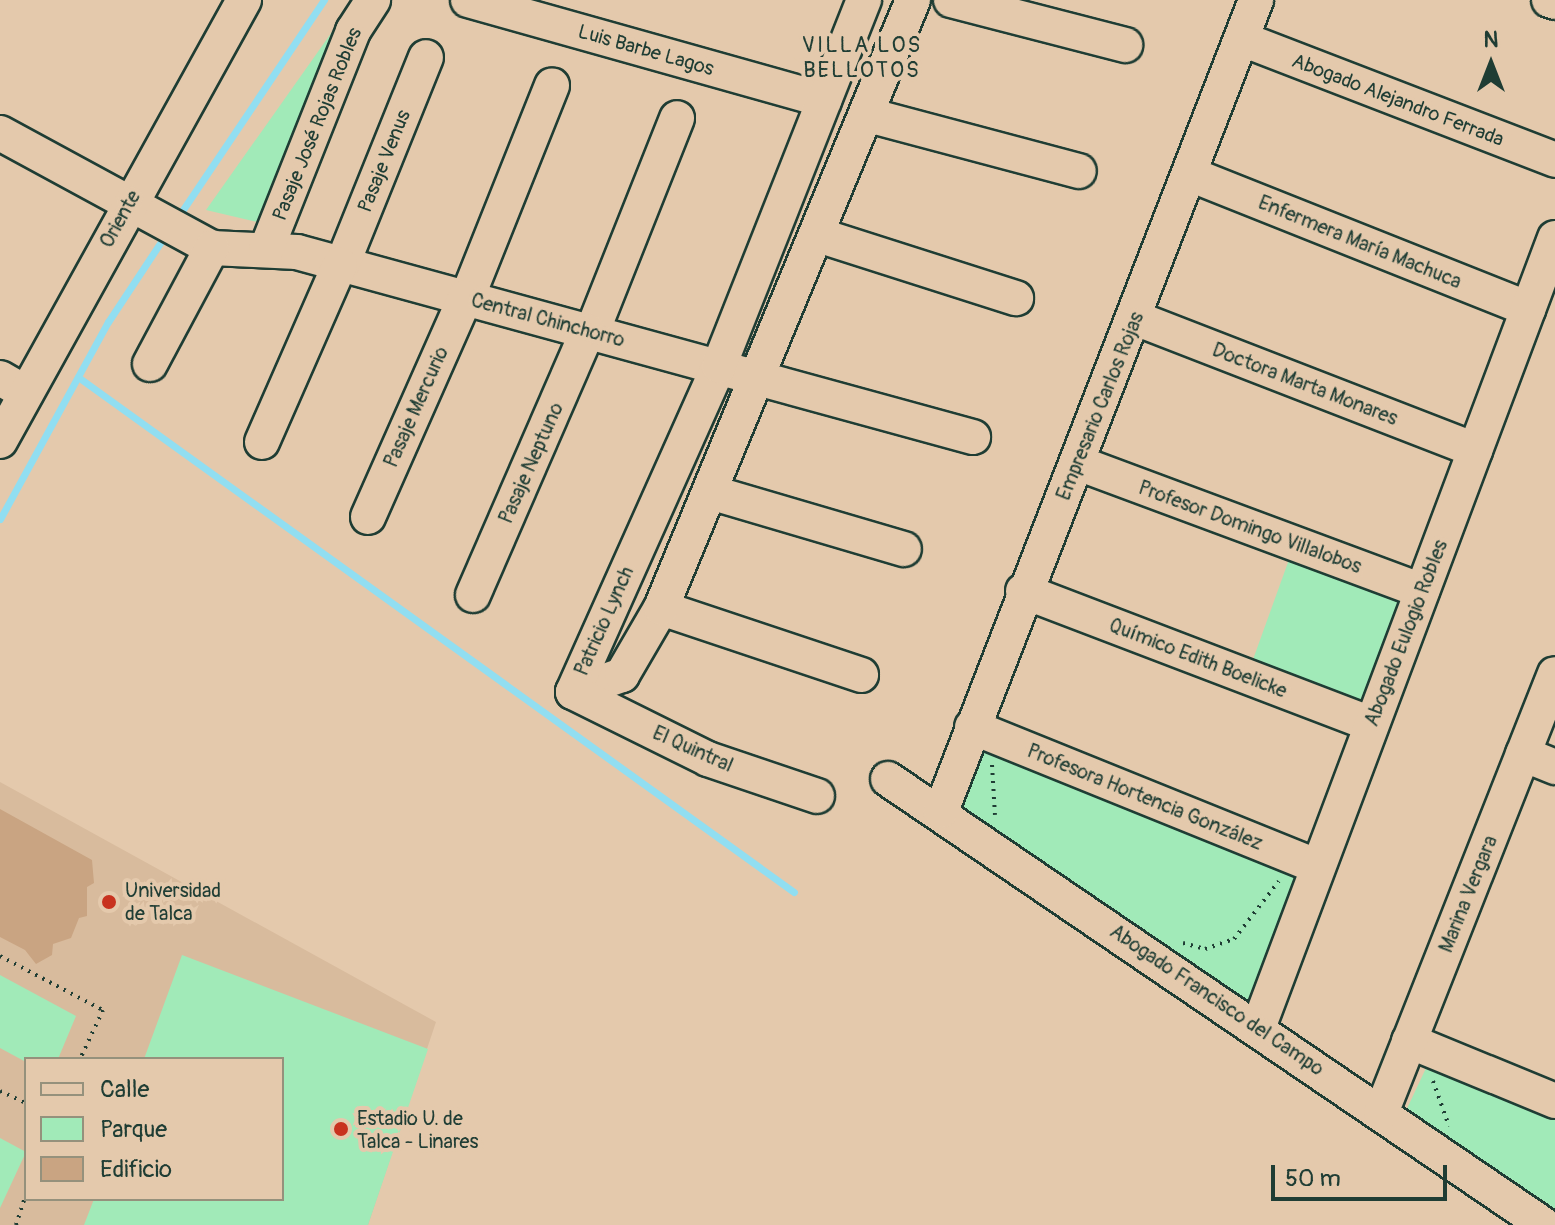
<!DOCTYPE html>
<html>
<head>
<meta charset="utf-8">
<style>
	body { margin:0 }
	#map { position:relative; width:1555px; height:1225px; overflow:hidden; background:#e4c9ac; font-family:Pangolin,sans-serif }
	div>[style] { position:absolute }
	.built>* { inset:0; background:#d8bb9d }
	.green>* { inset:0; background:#a1eab8 }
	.stream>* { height:7px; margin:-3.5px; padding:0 3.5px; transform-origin:3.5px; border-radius:3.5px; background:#91def1 }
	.building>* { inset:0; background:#c9a482 }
	.path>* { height:4px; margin-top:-2px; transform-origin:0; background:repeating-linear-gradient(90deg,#1f3d34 0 2px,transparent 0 8px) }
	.roads { filter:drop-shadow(2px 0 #1f3d34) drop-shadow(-2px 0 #1f3d34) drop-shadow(0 2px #1f3d34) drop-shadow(0 -2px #1f3d34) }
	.minor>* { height:34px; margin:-17px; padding:0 17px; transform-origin:17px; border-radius:17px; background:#e4c9ac }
	.dots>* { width:22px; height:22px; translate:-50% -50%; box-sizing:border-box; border:4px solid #e4c9ac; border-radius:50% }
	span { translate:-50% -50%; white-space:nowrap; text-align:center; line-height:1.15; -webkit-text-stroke:8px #e4c9ac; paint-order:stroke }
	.street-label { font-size:20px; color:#1f3d34 }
	.poi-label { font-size:20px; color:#1f3d34 }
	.left { translate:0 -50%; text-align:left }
	.neighbourhood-label { font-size:22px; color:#1f3d34; letter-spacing:2px }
	.legend { position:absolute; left:24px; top:1057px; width:260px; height:144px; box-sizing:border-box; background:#e4c9ac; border:2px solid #95917c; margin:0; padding:10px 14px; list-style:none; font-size:24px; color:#1f3d34 }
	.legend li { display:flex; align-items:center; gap:16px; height:40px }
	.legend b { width:40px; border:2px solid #95917c }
	.north { position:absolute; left:1451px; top:24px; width:80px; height:80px; -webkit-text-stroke:6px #e4c9ac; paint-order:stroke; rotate:0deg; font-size:22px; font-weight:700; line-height:32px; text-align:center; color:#1f3d34 }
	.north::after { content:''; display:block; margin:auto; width:28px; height:36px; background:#1f3d34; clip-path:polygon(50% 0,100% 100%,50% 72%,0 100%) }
	.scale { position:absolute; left:1271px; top:1165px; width:176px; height:36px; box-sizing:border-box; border:4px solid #1f3d34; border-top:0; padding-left:10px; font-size:24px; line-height:28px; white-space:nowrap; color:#1f3d34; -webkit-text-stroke:6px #e4c9ac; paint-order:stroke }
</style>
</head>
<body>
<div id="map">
	<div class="built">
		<i style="clip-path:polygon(evenodd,0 782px,436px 1022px,368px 1225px,0 1225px,0 782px,26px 1059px,282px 1059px,282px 1199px,26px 1199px,26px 1059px)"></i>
	</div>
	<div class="green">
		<i style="clip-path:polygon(339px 22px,266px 224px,206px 210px)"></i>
		<i style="clip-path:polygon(1291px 554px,1407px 596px,1368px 710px,1251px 665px)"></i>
		<i style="clip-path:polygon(979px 740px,1307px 873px,1254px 1010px,955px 807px)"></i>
		<i style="clip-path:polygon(182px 955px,428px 1049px,368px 1225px,84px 1225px,94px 1199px,282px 1199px,282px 1059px,144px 1059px)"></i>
		<i style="clip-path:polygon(0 975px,76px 1016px,58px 1059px,26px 1062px,0 1048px)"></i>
		<i style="clip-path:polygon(1427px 1066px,1555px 1118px,1555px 1220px,1403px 1117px)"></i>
		<i style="clip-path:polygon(0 1138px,26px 1152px,0 1208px)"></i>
	</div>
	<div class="stream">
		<i style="left:178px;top:217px;width:262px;rotate:-56.1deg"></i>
		<i style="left:78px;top:377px;width:882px;rotate:35.73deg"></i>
		<i style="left:0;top:519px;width:225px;rotate:-61.3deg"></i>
		<i style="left:108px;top:322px;width:105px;rotate:-56.6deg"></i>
	</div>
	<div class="building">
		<i style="clip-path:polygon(0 809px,92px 860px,94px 883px,87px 887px,87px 916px,79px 918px,71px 938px,53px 944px,52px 955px,36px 964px,25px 950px,0 937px)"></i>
	</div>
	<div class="path">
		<i style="left:992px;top:765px;width:50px;rotate:86.6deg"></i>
		<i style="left:1183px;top:943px;width:23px;rotate:15deg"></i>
		<i style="left:1205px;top:949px;width:31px;rotate:-19deg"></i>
		<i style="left:1234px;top:939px;width:73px;rotate:-52.2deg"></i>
		<i style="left:0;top:956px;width:116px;rotate:27.7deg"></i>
		<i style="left:103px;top:1010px;width:54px;rotate:115.1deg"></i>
		<i style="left:1433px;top:1081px;width:48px;rotate:70.4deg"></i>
		<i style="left:0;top:1091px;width:29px;rotate:25deg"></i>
		<i style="left:16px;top:1225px;width:32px;rotate:-72deg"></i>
	</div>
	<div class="roads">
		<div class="minor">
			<i style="left:468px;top:0;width:370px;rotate:15.7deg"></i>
			<i style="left:951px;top:0;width:180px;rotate:14.5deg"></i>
			<i style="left:1549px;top:0;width:6px;rotate:18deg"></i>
			<i style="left:1242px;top:39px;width:336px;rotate:21.1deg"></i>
			<i style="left:868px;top:115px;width:218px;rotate:14.9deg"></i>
			<i style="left:0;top:133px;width:241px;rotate:28.5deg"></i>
			<i style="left:212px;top:248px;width:85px;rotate:2.7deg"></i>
			<i style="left:297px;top:252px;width:701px;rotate:15.31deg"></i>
			<i style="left:1192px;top:175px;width:362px;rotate:21.7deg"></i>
			<i style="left:818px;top:235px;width:208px;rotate:17.7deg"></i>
			<i style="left:266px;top:250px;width:236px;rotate:-68.3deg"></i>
			<i style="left:353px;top:31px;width:37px;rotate:-57deg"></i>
			<i style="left:342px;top:265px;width:224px;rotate:-68deg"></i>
			<i style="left:467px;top:298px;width:229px;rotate:-68.2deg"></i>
			<i style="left:1135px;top:318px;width:365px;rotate:21.2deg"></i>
			<i style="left:592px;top:332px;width:230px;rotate:-68.3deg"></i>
			<i style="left:150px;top:364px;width:132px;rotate:-61.9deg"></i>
			<i style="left:0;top:378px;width:30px;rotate:30deg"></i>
			<i style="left:0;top:441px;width:504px;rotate:-61.04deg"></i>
			<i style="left:262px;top:442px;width:194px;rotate:-66.3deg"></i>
			<i style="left:1078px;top:463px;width:367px;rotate:20.4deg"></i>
			<i style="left:710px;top:492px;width:202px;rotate:16.4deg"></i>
			<i style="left:368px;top:517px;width:240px;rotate:-66.1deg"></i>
			<i style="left:1023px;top:591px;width:373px;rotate:20.9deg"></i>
			<i style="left:473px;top:595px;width:288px;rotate:-66.5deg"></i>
			<i style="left:661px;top:608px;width:211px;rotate:18.5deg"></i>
			<i style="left:573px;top:692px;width:52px;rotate:-19.1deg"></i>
			<i style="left:622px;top:675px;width:78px;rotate:-59.8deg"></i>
			<i style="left:661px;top:608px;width:658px;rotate:-67.49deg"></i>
			<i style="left:573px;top:692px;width:357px;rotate:-65.9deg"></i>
			<i style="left:719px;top:366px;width:394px;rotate:-68.4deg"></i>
			<i style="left:573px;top:692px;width:151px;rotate:26.4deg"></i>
			<i style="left:708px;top:759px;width:115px;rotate:18.7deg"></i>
			<i style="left:972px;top:727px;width:373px;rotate:22deg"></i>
			<i style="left:1523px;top:754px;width:35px;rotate:22deg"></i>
			<i style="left:888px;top:779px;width:793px;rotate:34.21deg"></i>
			<i style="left:941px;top:811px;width:870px;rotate:-68.77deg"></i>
			<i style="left:1258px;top:1028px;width:844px;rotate:-69.4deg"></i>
			<i style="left:1409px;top:1041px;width:158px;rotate:22.3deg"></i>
			<i style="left:1381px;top:1113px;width:472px;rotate:-68.4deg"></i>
		</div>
	</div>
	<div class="dots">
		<i style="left:109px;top:902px;background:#c8321e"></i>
		<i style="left:341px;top:1129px;background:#c8321e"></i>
	</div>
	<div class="street-label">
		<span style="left:646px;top:50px;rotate:16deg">Luis Barbe Lagos</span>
		<span style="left:1398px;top:100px;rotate:21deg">Abogado Alejandro Ferrada</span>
		<span style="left:317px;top:124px;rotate:-68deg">Pasaje José Rojas Robles</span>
		<span style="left:384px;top:161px;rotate:-68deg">Pasaje Venus</span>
		<span style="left:120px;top:219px;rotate:-61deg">Oriente</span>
		<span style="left:1360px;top:242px;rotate:22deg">Enfermera María Machuca</span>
		<span style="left:548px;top:320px;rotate:15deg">Central Chinchorro</span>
		<span style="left:1305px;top:384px;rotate:21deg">Doctora Marta Monares</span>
		<span style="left:1100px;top:406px;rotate:-68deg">Empresario Carlos Rojas</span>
		<span style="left:416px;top:407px;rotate:-66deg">Pasaje Mercurio</span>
		<span style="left:531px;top:463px;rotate:-66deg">Pasaje Neptuno</span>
		<span style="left:1250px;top:527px;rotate:20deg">Profesor Domingo Villalobos</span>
		<span style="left:604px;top:621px;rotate:-66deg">Patricio Lynch</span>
		<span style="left:1406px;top:633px;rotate:-69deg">Abogado Eulogio Robles</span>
		<span style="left:1198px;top:658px;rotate:21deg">Químico Edith Boelicke</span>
		<span style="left:693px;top:749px;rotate:24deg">El Quintral</span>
		<span style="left:1145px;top:797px;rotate:22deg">Profesora Hortencia González</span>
		<span style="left:1468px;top:894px;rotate:-68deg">Marina Vergara</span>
		<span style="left:1217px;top:1000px;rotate:34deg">Abogado Francisco del Campo</span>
	</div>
	<div class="poi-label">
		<span class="left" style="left:125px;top:902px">Universidad<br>de Talca</span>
		<span class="left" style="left:357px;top:1130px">Estadio U. de<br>Talca - Linares</span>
	</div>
	<div class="neighbourhood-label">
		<span style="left:862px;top:58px">VILLA LOS<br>BELLOTOS</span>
	</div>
	<ul class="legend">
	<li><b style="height:10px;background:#e4c9ac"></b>Calle</li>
	<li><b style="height:22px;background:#a1eab8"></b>Parque</li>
	<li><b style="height:22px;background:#c9a482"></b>Edificio</li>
	</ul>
	<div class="north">N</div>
	<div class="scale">50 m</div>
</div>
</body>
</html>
